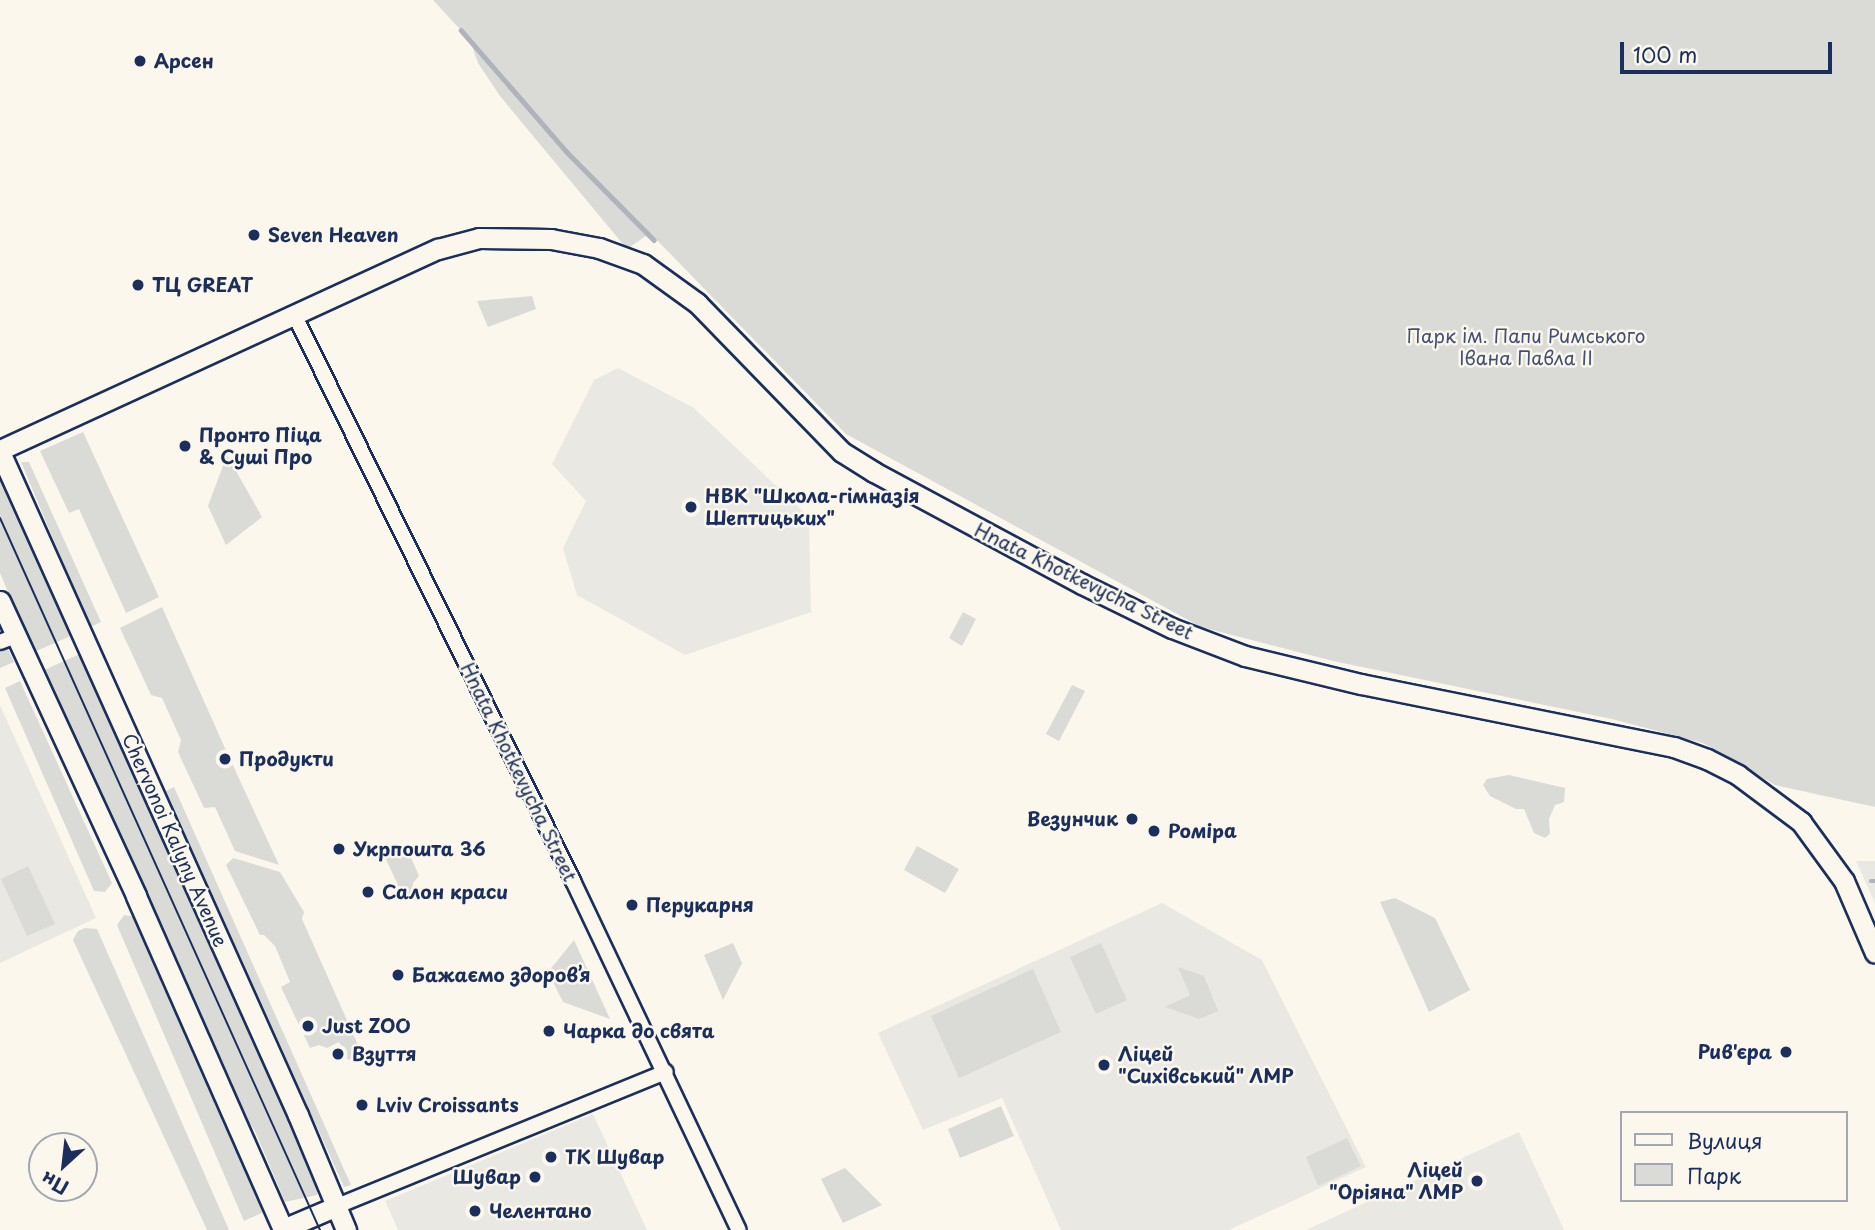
<!DOCTYPE html>
<html>
<head>
<meta charset="utf-8">
<style>
	body { margin:0 }
	#map { position:relative; width:1875px; height:1230px; overflow:hidden; background:#fbf7ec; font-family:"Playpen Sans",sans-serif }
	div>[style] { position:absolute }
	.built>* { inset:0; background:#eae8e2 }
	.green>* { inset:0; background:#dadad7 }
	.stream>* { height:4.5px; margin:-2.25px; padding:0 2.25px; transform-origin:2.25px; border-radius:2.25px; background:#afb3bb }
	.roads { filter:drop-shadow(2px 0 #1b2f5e) drop-shadow(-2px 0 #1b2f5e) drop-shadow(0 2px #1b2f5e) drop-shadow(0 -2px #1b2f5e) }
	.street>* { height:14px; margin:-7px; padding:0 7px; transform-origin:7px; border-radius:7px; background:#fbf7ec }
	.secondary>* { height:19px; margin:-9.5px; padding:0 9.5px; transform-origin:9.5px; border-radius:9.5px; background:#fbf7ec }
	.tram>* { height:2px; margin:-1px; padding:0 1px; transform-origin:1px; border-radius:1px; background:#1b2f5e }
	.dots>* { width:19px; height:19px; translate:-50% -50%; box-sizing:border-box; border:4px solid #fbf7ec; border-radius:50% }
	span { translate:-50% -50%; white-space:nowrap; text-align:center; line-height:1.15; -webkit-text-stroke:5px #fbf7ec; paint-order:stroke }
	.poi-label { font-size:19px; color:#1b2f5e; font-weight:700 }
	.left { translate:0 -50%; text-align:left }
	.right { translate:-100% -50%; text-align:right }
	.park-label { font-size:19px; color:#415176 }
	.street-label { font-size:19px; color:#1b2f5e }
	.legend { position:absolute; left:1620px; top:1111px; width:228px; height:91px; box-sizing:border-box; background:#fbf7ec; border:2px solid #a1a7b3; margin:0; padding:9px 12px; list-style:none; font-size:21px; color:#1b2f5e }
	.legend li { display:flex; align-items:center; gap:14px; height:35px }
	.legend b { width:35px; border:2px solid #a1a7b3 }
	.north { position:absolute; left:28px; top:1132px; width:70px; height:70px; box-sizing:border-box; background:#fbf7ec; border:2px solid #a1a7b3; border-radius:50%; rotate:207deg; font-size:19px; font-weight:700; line-height:28px; text-align:center; color:#1b2f5e }
	.north::after { content:''; display:block; margin:auto; width:24px; height:32px; background:#1b2f5e; clip-path:polygon(50% 0,100% 100%,50% 72%,0 100%) }
	.scale { position:absolute; left:1620px; top:42px; width:212px; height:32px; box-sizing:border-box; border:4px solid #1b2f5e; border-top:0; padding-left:9px; font-size:21px; line-height:24px; white-space:nowrap; color:#1b2f5e; -webkit-text-stroke:5px #fbf7ec; paint-order:stroke }
</style>
</head>
<body>
<div id="map">
	<div class="built">
		<i style="clip-path:polygon(618px 368px,694px 408px,809px 517px,811px 612px,685px 655px,577px 595px,563px 548px,586px 501px,552px 464px,594px 380px)"></i>
		<i style="clip-path:polygon(0 705px,96px 918px,0 963px)"></i>
		<i style="clip-path:polygon(1856px 861px,1875px 861px,1875px 903px)"></i>
		<i style="clip-path:polygon(1162px 903px,1262px 960px,1366px 1167px,1229px 1230px,1061px 1230px,1002px 1098px,923px 1130px,878px 1033px)"></i>
		<i style="clip-path:polygon(593px 1114px,647px 1230px,398px 1230px,385px 1201px)"></i>
		<i style="clip-path:polygon(1519px 1132px,1564px 1230px,1306px 1230px)"></i>
	</div>
	<div class="green">
		<i style="clip-path:polygon(433px 0,1875px 0,1875px 807px,1775px 785px,1703px 743px,1612px 719px,1333px 661px,1201px 627px,846px 434px,650px 233px,627px 249px,500px 96px,478px 63px,470px 40px)"></i>
		<i style="clip-path:polygon(532px 296px,536px 309px,488px 327px,477px 301px)"></i>
		<i style="clip-path:polygon(83px 432px,159px 597px,126px 613px,79px 509px,69px 513px,40px 451px)"></i>
		<i style="clip-path:polygon(227px 455px,262px 517px,226px 545px,208px 506px)"></i>
		<i style="clip-path:polygon(21px 462px,29px 462px,101px 622px,90px 627px)"></i>
		<i style="clip-path:polygon(0 479px,73px 635px,34px 652px,0 573px)"></i>
		<i style="clip-path:polygon(162px 607px,224px 746px,279px 865px,235px 851px,215px 807px,204px 808px,178px 752px,181px 740px,162px 698px,151px 695px,120px 628px)"></i>
		<i style="clip-path:polygon(963px 612px,976px 619px,962px 646px,949px 638px)"></i>
		<i style="clip-path:polygon(0 646px,8px 649px,14px 662px,0 668px)"></i>
		<i style="clip-path:polygon(82px 653px,317px 1183px,317px 1195px,285px 1202px,255px 1131px,234px 1100px,152px 906px,42px 671px)"></i>
		<i style="clip-path:polygon(20px 681px,112px 883px,105px 892px,94px 891px,5px 688px)"></i>
		<i style="clip-path:polygon(1072px 685px,1085px 691px,1059px 741px,1046px 734px)"></i>
		<i style="clip-path:polygon(1509px 775px,1565px 788px,1564px 802px,1555px 805px,1549px 819px,1550px 834px,1545px 838px,1534px 833px,1524px 809px,1516px 809px,1490px 796px,1483px 785px,1487px 779px)"></i>
		<i style="clip-path:polygon(174px 787px,351px 1185px,344px 1187px,166px 791px)"></i>
		<i style="clip-path:polygon(406px 846px,419px 876px,413px 883px,412px 893px,403px 896px,384px 855px)"></i>
		<i style="clip-path:polygon(917px 846px,959px 869px,945px 893px,904px 870px)"></i>
		<i style="clip-path:polygon(233px 858px,280px 872px,304px 912px,302px 919px,362px 1054px,348px 1060px,339px 1042px,327px 1048px,319px 1045px,310px 1048px,281px 987px,290px 982px,275px 946px,264px 935px,260px 935px,226px 865px)"></i>
		<i style="clip-path:polygon(28px 866px,55px 924px,27px 936px,1px 879px)"></i>
		<i style="clip-path:polygon(1395px 898px,1435px 918px,1470px 990px,1429px 1012px,1380px 902px)"></i>
		<i style="clip-path:polygon(124px 915px,137px 917px,264px 1212px,244px 1221px,117px 925px)"></i>
		<i style="clip-path:polygon(85px 928px,97px 929px,229px 1230px,207px 1230px,73px 940px,78px 931px)"></i>
		<i style="clip-path:polygon(574px 940px,610px 1019px,563px 1002px,548px 972px)"></i>
		<i style="clip-path:polygon(733px 943px,742px 963px,723px 1000px,704px 955px)"></i>
		<i style="clip-path:polygon(1101px 943px,1127px 1000px,1096px 1014px,1070px 957px)"></i>
		<i style="clip-path:polygon(1178px 967px,1204px 976px,1218px 1011px,1199px 1019px,1165px 1007px,1190px 995px)"></i>
		<i style="clip-path:polygon(1033px 969px,1061px 1032px,959px 1078px,931px 1016px)"></i>
		<i style="clip-path:polygon(1001px 1106px,1014px 1136px,960px 1158px,948px 1129px)"></i>
		<i style="clip-path:polygon(1347px 1138px,1361px 1166px,1318px 1186px,1306px 1157px)"></i>
		<i style="clip-path:polygon(845px 1168px,882px 1205px,843px 1223px,821px 1179px)"></i>
	</div>
	<div class="stream">
		<i style="left:461px;top:30px;width:160px;rotate:49deg"></i>
		<i style="left:566px;top:151px;width:125px;rotate:45.3deg"></i>
		<i style="left:1871px;top:881px;width:4px"></i>
	</div>
	<div class="roads">
		<div class="street">
			<i style="left:295px;top:316px;width:630px;rotate:63.8deg"></i>
			<i style="left:573px;top:881px;width:386px;rotate:64.6deg"></i>
			<i style="left:0;top:642px;width:17px;rotate:-21deg"></i>
			<i style="left:337px;top:1206px;width:355px;rotate:-22.2deg"></i>
		</div>
		<div class="secondary">
			<i style="left:0;top:450px;width:482px;rotate:-24.7deg"></i>
			<i style="left:438px;top:249px;width:42px;rotate:-15deg"></i>
			<i style="left:479px;top:238px;width:72px;rotate:0.8deg"></i>
			<i style="left:551px;top:239px;width:49px;rotate:10.6deg"></i>
			<i style="left:599px;top:248px;width:47px;rotate:20deg"></i>
			<i style="left:643px;top:264px;width:67px;rotate:35.8deg"></i>
			<i style="left:697px;top:303px;width:208px;rotate:45.8deg"></i>
			<i style="left:842px;top:452px;width:38px;rotate:32deg"></i>
			<i style="left:874px;top:472px;width:236px;rotate:28.3deg"></i>
			<i style="left:1082px;top:584px;width:100px;rotate:26.1deg"></i>
			<i style="left:1172px;top:628px;width:78px;rotate:21deg"></i>
			<i style="left:1245px;top:656px;width:119px;rotate:13.6deg"></i>
			<i style="left:1361px;top:684px;width:319px;rotate:11.4deg"></i>
			<i style="left:1674px;top:747px;width:35px;rotate:20deg"></i>
			<i style="left:1707px;top:759px;width:35px;rotate:27deg"></i>
			<i style="left:1738px;top:775px;width:79px;rotate:36.7deg"></i>
			<i style="left:1801px;top:822px;width:73px;rotate:53.9deg"></i>
			<i style="left:1844px;top:881px;width:78px;rotate:66.7deg"></i>
			<i style="left:0;top:452px;width:727px;rotate:65.8deg"></i>
			<i style="left:298px;top:1115px;width:125px;rotate:67.3deg"></i>
			<i style="left:0;top:601px;width:325px;rotate:65.2deg"></i>
			<i style="left:136px;top:896px;width:365px;rotate:66.2deg"></i>
			<i style="left:283px;top:1229px;width:59px;rotate:-23.1deg"></i>
		</div>
	</div>
	<div class="tram">
		<i style="left:0;top:518px;width:781px;rotate:65.8deg"></i>
	</div>
	<div class="dots">
		<i style="left:140px;top:61px;background:#1b2f5e"></i>
		<i style="left:254px;top:235px;background:#1b2f5e"></i>
		<i style="left:138px;top:285px;background:#1b2f5e"></i>
		<i style="left:185px;top:446px;background:#1b2f5e"></i>
		<i style="left:691px;top:507px;background:#1b2f5e"></i>
		<i style="left:225px;top:759px;background:#1b2f5e"></i>
		<i style="left:1132px;top:819px;background:#1b2f5e"></i>
		<i style="left:1154px;top:831px;background:#1b2f5e"></i>
		<i style="left:339px;top:849px;background:#1b2f5e"></i>
		<i style="left:368px;top:892px;background:#1b2f5e"></i>
		<i style="left:632px;top:905px;background:#1b2f5e"></i>
		<i style="left:398px;top:975px;background:#1b2f5e"></i>
		<i style="left:308px;top:1026px;background:#1b2f5e"></i>
		<i style="left:549px;top:1031px;background:#1b2f5e"></i>
		<i style="left:1786px;top:1052px;background:#1b2f5e"></i>
		<i style="left:338px;top:1054px;background:#1b2f5e"></i>
		<i style="left:1104px;top:1065px;background:#1b2f5e"></i>
		<i style="left:362px;top:1105px;background:#1b2f5e"></i>
		<i style="left:551px;top:1157px;background:#1b2f5e"></i>
		<i style="left:535px;top:1177px;background:#1b2f5e"></i>
		<i style="left:1477px;top:1181px;background:#1b2f5e"></i>
		<i style="left:475px;top:1211px;background:#1b2f5e"></i>
	</div>
	<div class="poi-label">
		<span class="left" style="left:154px;top:61px">Арсен</span>
		<span class="left" style="left:268px;top:235px">Seven Heaven</span>
		<span class="left" style="left:152px;top:285px">ТЦ GREAT</span>
		<span class="left" style="left:199px;top:446px">Пронто Піца<br>&amp; Суші Про</span>
		<span class="left" style="left:705px;top:507px">НВК "Школа-гімназія<br>Шептицьких"</span>
		<span class="left" style="left:239px;top:759px">Продукти</span>
		<span class="right" style="left:1118px;top:819px">Везунчик</span>
		<span class="left" style="left:1168px;top:831px">Роміра</span>
		<span class="left" style="left:353px;top:849px">Укрпошта 36</span>
		<span class="left" style="left:382px;top:892px">Салон краси</span>
		<span class="left" style="left:646px;top:905px">Перукарня</span>
		<span class="left" style="left:412px;top:975px">Бажаємо здоровʼя</span>
		<span class="left" style="left:322px;top:1026px">Just ZOO</span>
		<span class="left" style="left:563px;top:1031px">Чарка до свята</span>
		<span class="right" style="left:1772px;top:1052px">Рив'єра</span>
		<span class="left" style="left:352px;top:1054px">Взуття</span>
		<span class="left" style="left:1118px;top:1065px">Ліцей<br>"Сихівський" ЛМР</span>
		<span class="left" style="left:376px;top:1105px">Lviv Croissants</span>
		<span class="left" style="left:565px;top:1157px">ТК Шувар</span>
		<span class="right" style="left:1463px;top:1181px">Ліцей<br>"Оріяна" ЛМР</span>
		<span class="right" style="left:521px;top:1177px">Шувар</span>
		<span class="left" style="left:489px;top:1211px">Челентано</span>
	</div>
	<div class="park-label">
		<span style="left:1526px;top:347px">Парк ім. Папи Римського<br>Івана Павла ІІ</span>
	</div>
	<div class="street-label">
		<span style="left:1084px;top:581px;rotate:26deg">Hnata Khotkevycha Street</span>
		<span style="left:519px;top:772px;rotate:64deg">Hnata Khotkevycha Street</span>
		<span style="left:175px;top:840px;rotate:66deg">Chervonoi Kalyny Avenue</span>
	</div>
	<ul class="legend">
	<li><b style="height:9px;background:#fbf7ec"></b>Вулиця</li>
	<li><b style="height:19px;background:#dadad7"></b>Парк</li>
	</ul>
	<div class="north">Пн</div>
	<div class="scale">100 m</div>
</div>
</body>
</html>
